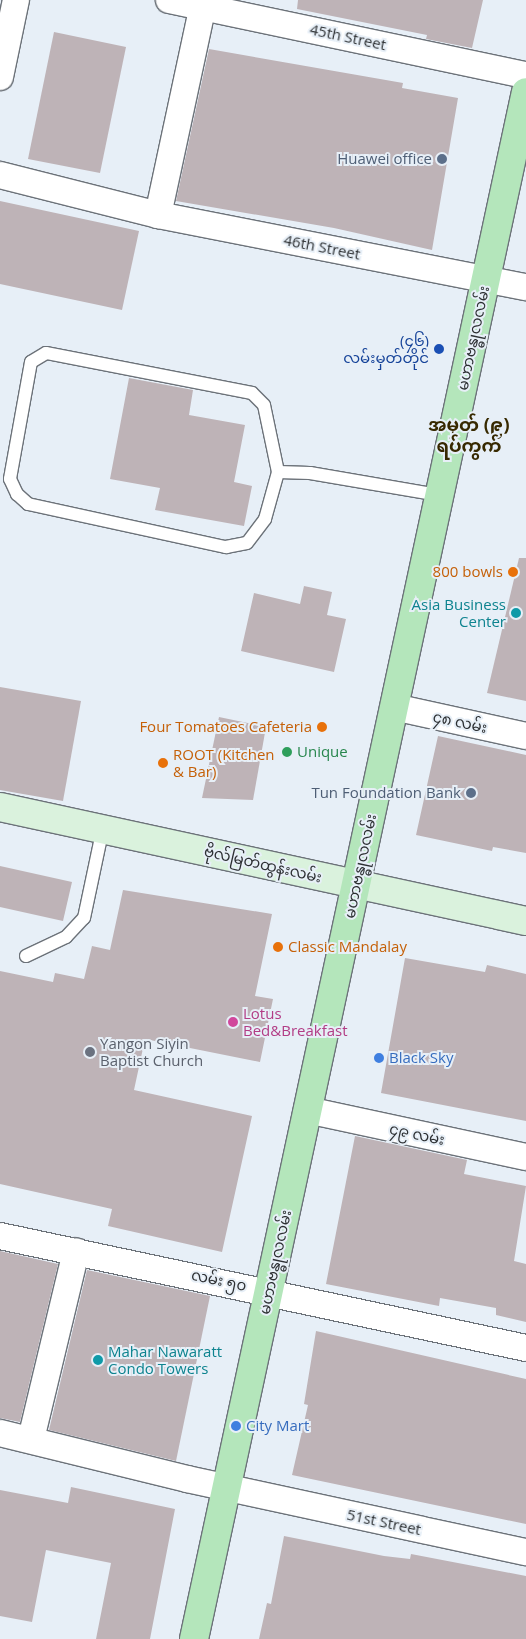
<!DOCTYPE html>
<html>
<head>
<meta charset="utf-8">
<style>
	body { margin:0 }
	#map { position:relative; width:526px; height:1639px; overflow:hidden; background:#e7eff7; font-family:"Open Sans","Noto Sans Myanmar",sans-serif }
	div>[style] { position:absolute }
	.building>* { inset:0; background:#beb3b7 }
	.roads { filter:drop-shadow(1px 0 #6c7279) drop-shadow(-1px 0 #6c7279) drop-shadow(0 1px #6c7279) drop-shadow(0 -1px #6c7279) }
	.lane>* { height:12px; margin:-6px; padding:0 6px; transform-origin:6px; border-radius:6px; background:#fff }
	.street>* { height:26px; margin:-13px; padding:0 13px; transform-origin:13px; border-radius:13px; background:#fff }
	.secondary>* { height:28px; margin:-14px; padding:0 14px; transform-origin:14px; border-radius:14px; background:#daf2dd }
	.primary>* { height:28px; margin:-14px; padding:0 14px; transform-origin:14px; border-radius:14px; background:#b4e6bb }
	.dots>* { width:14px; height:14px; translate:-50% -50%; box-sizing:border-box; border:2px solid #e7eff7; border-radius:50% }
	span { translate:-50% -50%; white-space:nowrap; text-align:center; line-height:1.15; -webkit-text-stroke:4px #e7eff7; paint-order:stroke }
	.street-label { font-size:15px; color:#2d3033 }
	.service-label { font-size:15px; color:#4e5e75 }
	.right { translate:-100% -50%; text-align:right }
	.transit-label { font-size:15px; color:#164399 }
	.food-label { font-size:15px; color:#c56008 }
	.left { translate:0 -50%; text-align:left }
	.culture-label { font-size:15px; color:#0d838f }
	.leisure-label { font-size:15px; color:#27864d }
	.hotel-label { font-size:15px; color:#b23c85 }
	.worship-label { font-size:15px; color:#5b616d }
	.shop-label { font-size:15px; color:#366cbe }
	.quarter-label { font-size:18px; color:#372900; font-weight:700 }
</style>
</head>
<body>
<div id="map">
	<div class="building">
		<i style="clip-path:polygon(298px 0,483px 0,472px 48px,426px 39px,427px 35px,297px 9px)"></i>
		<i style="clip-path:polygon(54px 32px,126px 47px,100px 173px,28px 159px)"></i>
		<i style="clip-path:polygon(209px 49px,403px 83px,402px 88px,458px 98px,432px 250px,334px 228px,176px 201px)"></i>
		<i style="clip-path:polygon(0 201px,139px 231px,122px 310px,0 284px)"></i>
		<i style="clip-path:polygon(129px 378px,193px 390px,189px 415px,245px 425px,234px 482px,252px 486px,244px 526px,155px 510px,160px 488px,110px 479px)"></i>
		<i style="clip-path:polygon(519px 558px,526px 558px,526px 701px,487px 693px)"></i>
		<i style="clip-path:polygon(304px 586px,332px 592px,327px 615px,346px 619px,334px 672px,241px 651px,254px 593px,300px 604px)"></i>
		<i style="clip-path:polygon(0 687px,81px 701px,63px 801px,0 790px)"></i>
		<i style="clip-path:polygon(219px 717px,266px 727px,253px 800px,202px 798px)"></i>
		<i style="clip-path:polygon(438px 736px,526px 755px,526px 853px,493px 847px,492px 851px,416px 835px)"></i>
		<i style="clip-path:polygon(0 866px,72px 882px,63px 921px,0 907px)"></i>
		<i style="clip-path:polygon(123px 890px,272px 914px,255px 996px,273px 999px,260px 1062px,145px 1039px,134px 1090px,252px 1116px,222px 1252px,108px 1226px,112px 1209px,0 1184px,0 971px,53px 982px,55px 973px,84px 979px,92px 946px,110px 950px)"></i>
		<i style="clip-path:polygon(405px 958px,485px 972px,487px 965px,526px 974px,526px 1121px,381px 1093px)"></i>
		<i style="clip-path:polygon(355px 1136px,467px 1160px,464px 1174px,526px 1186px,514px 1261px,526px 1264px,526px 1322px,496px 1315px,496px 1308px,440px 1298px,439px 1306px,326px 1284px)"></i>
		<i style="clip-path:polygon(0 1251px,58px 1264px,20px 1422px,0 1418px)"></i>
		<i style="clip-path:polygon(87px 1270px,210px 1296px,176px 1461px,49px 1430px)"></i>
		<i style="clip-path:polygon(316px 1331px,526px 1379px,526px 1524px,292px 1475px,308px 1405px,304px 1404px)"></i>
		<i style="clip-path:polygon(71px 1487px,175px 1509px,150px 1639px,96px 1639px,111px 1563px,46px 1550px,32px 1622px,0 1616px,0 1490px,68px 1503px)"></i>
		<i style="clip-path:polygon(284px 1536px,384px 1556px,410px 1559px,411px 1554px,526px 1576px,526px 1639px,259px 1639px,267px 1603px,271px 1604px)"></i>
	</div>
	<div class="roads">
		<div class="lane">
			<i style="left:278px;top:472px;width:68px;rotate:-101.8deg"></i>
			<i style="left:264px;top:405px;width:17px;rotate:-135deg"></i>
			<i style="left:252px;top:393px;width:210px;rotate:-169deg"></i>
			<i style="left:46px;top:353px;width:17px;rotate:149deg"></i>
			<i style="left:31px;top:362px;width:119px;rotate:100.2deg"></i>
			<i style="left:10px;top:479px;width:17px;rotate:65deg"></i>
			<i style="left:17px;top:494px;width:15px;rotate:42deg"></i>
			<i style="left:28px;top:504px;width:203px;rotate:12.3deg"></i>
			<i style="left:226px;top:547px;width:21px;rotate:-11deg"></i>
			<i style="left:247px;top:543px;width:30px;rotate:-53deg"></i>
			<i style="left:265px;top:519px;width:49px;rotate:-74.5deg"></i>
			<i style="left:278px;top:472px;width:32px;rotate:2deg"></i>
			<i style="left:310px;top:473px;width:131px;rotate:9.7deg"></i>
			<i style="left:26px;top:956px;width:44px;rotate:-25.4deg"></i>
			<i style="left:66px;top:937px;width:26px;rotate:-47deg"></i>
			<i style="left:84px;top:918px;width:92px;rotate:-78.1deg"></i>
		</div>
		<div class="street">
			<i style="left:169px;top:0;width:365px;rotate:11.9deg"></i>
			<i style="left:0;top:77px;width:79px;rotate:-78.3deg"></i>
			<i style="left:0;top:175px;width:163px;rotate:14.2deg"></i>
			<i style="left:158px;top:215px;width:375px;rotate:11.1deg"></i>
			<i style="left:158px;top:215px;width:220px;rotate:-77.9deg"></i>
			<i style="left:394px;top:707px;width:135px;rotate:12.4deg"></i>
			<i style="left:307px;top:1110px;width:224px;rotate:12.1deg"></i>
			<i style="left:0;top:1236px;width:538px;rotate:12.02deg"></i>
			<i style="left:0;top:1433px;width:193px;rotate:13.8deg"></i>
			<i style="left:187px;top:1479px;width:347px;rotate:12.2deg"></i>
			<i style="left:31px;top:1439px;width:193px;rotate:-76.5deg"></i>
		</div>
		<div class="secondary">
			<i style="left:0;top:807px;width:538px;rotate:12.23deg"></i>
		</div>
		<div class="primary">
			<i style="left:194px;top:1639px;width:1582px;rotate:-77.89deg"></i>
		</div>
	</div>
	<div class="dots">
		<i style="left:442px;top:159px;background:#5c6f8a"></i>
		<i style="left:439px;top:349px;background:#1a4fb4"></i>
		<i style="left:513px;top:572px;background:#e8710a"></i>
		<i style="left:516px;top:613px;background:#0f9aa8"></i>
		<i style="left:322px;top:727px;background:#e8710a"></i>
		<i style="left:287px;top:752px;background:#2e9e5b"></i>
		<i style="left:163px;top:763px;background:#e8710a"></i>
		<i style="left:471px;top:793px;background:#5c6f8a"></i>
		<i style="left:278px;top:947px;background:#e8710a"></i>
		<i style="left:233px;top:1022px;background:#d1479c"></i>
		<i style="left:90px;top:1052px;background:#6b7280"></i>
		<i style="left:379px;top:1058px;background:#3f7fe0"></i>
		<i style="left:98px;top:1360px;background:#0f9aa8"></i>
		<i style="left:236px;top:1426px;background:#3f7fe0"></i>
	</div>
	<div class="street-label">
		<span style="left:348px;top:37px;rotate:12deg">45th Street</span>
		<span style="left:322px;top:247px;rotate:11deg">46th Street</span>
		<span style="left:473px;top:338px;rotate:-78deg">မဟာဗန္ဓုလလမ်း</span>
		<span style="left:460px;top:722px;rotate:12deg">၄၈ လမ်း</span>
		<span style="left:263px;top:864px;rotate:13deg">ဗိုလ်မြတ်ထွန်းလမ်း</span>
		<span style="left:360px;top:866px;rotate:-78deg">မဟာဗန္ဓုလလမ်း</span>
		<span style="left:417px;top:1134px;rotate:12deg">၄၉ လမ်း</span>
		<span style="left:275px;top:1262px;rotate:-78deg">မဟာဗန္ဓုလလမ်း</span>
		<span style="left:219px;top:1280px;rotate:12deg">လမ်း ၅၀</span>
		<span style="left:384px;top:1522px;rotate:12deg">51st Street</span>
	</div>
	<div class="service-label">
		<span class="right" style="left:432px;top:159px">Huawei office</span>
		<span class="right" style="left:461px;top:793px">Tun Foundation Bank</span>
	</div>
	<div class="transit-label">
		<span class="right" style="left:429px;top:349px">(၄၆)<br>လမ်းမှတ်တိုင်</span>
	</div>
	<div class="food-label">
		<span class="right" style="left:503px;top:572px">800 bowls</span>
		<span class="right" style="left:312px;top:727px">Four Tomatoes Cafeteria</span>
		<span class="left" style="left:173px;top:763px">ROOT (Kitchen<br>&amp; Bar)</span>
		<span class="left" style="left:288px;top:947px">Classic Mandalay</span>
	</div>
	<div class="culture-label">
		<span class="right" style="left:506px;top:613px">Asia Business<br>Center</span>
		<span class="left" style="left:108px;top:1360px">Mahar Nawaratt<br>Condo Towers</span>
	</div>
	<div class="leisure-label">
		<span class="left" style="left:297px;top:752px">Unique</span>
	</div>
	<div class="hotel-label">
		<span class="left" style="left:243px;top:1022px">Lotus<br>Bed&amp;Breakfast</span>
	</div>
	<div class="worship-label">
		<span class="left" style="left:100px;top:1052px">Yangon Siyin<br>Baptist Church</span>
	</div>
	<div class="shop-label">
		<span class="left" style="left:389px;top:1058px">Black Sky</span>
		<span class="left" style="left:246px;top:1426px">City Mart</span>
	</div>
	<div class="quarter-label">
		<span style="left:469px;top:435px">အမှတ် (၉)<br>ရပ်ကွက်</span>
	</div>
</div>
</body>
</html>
